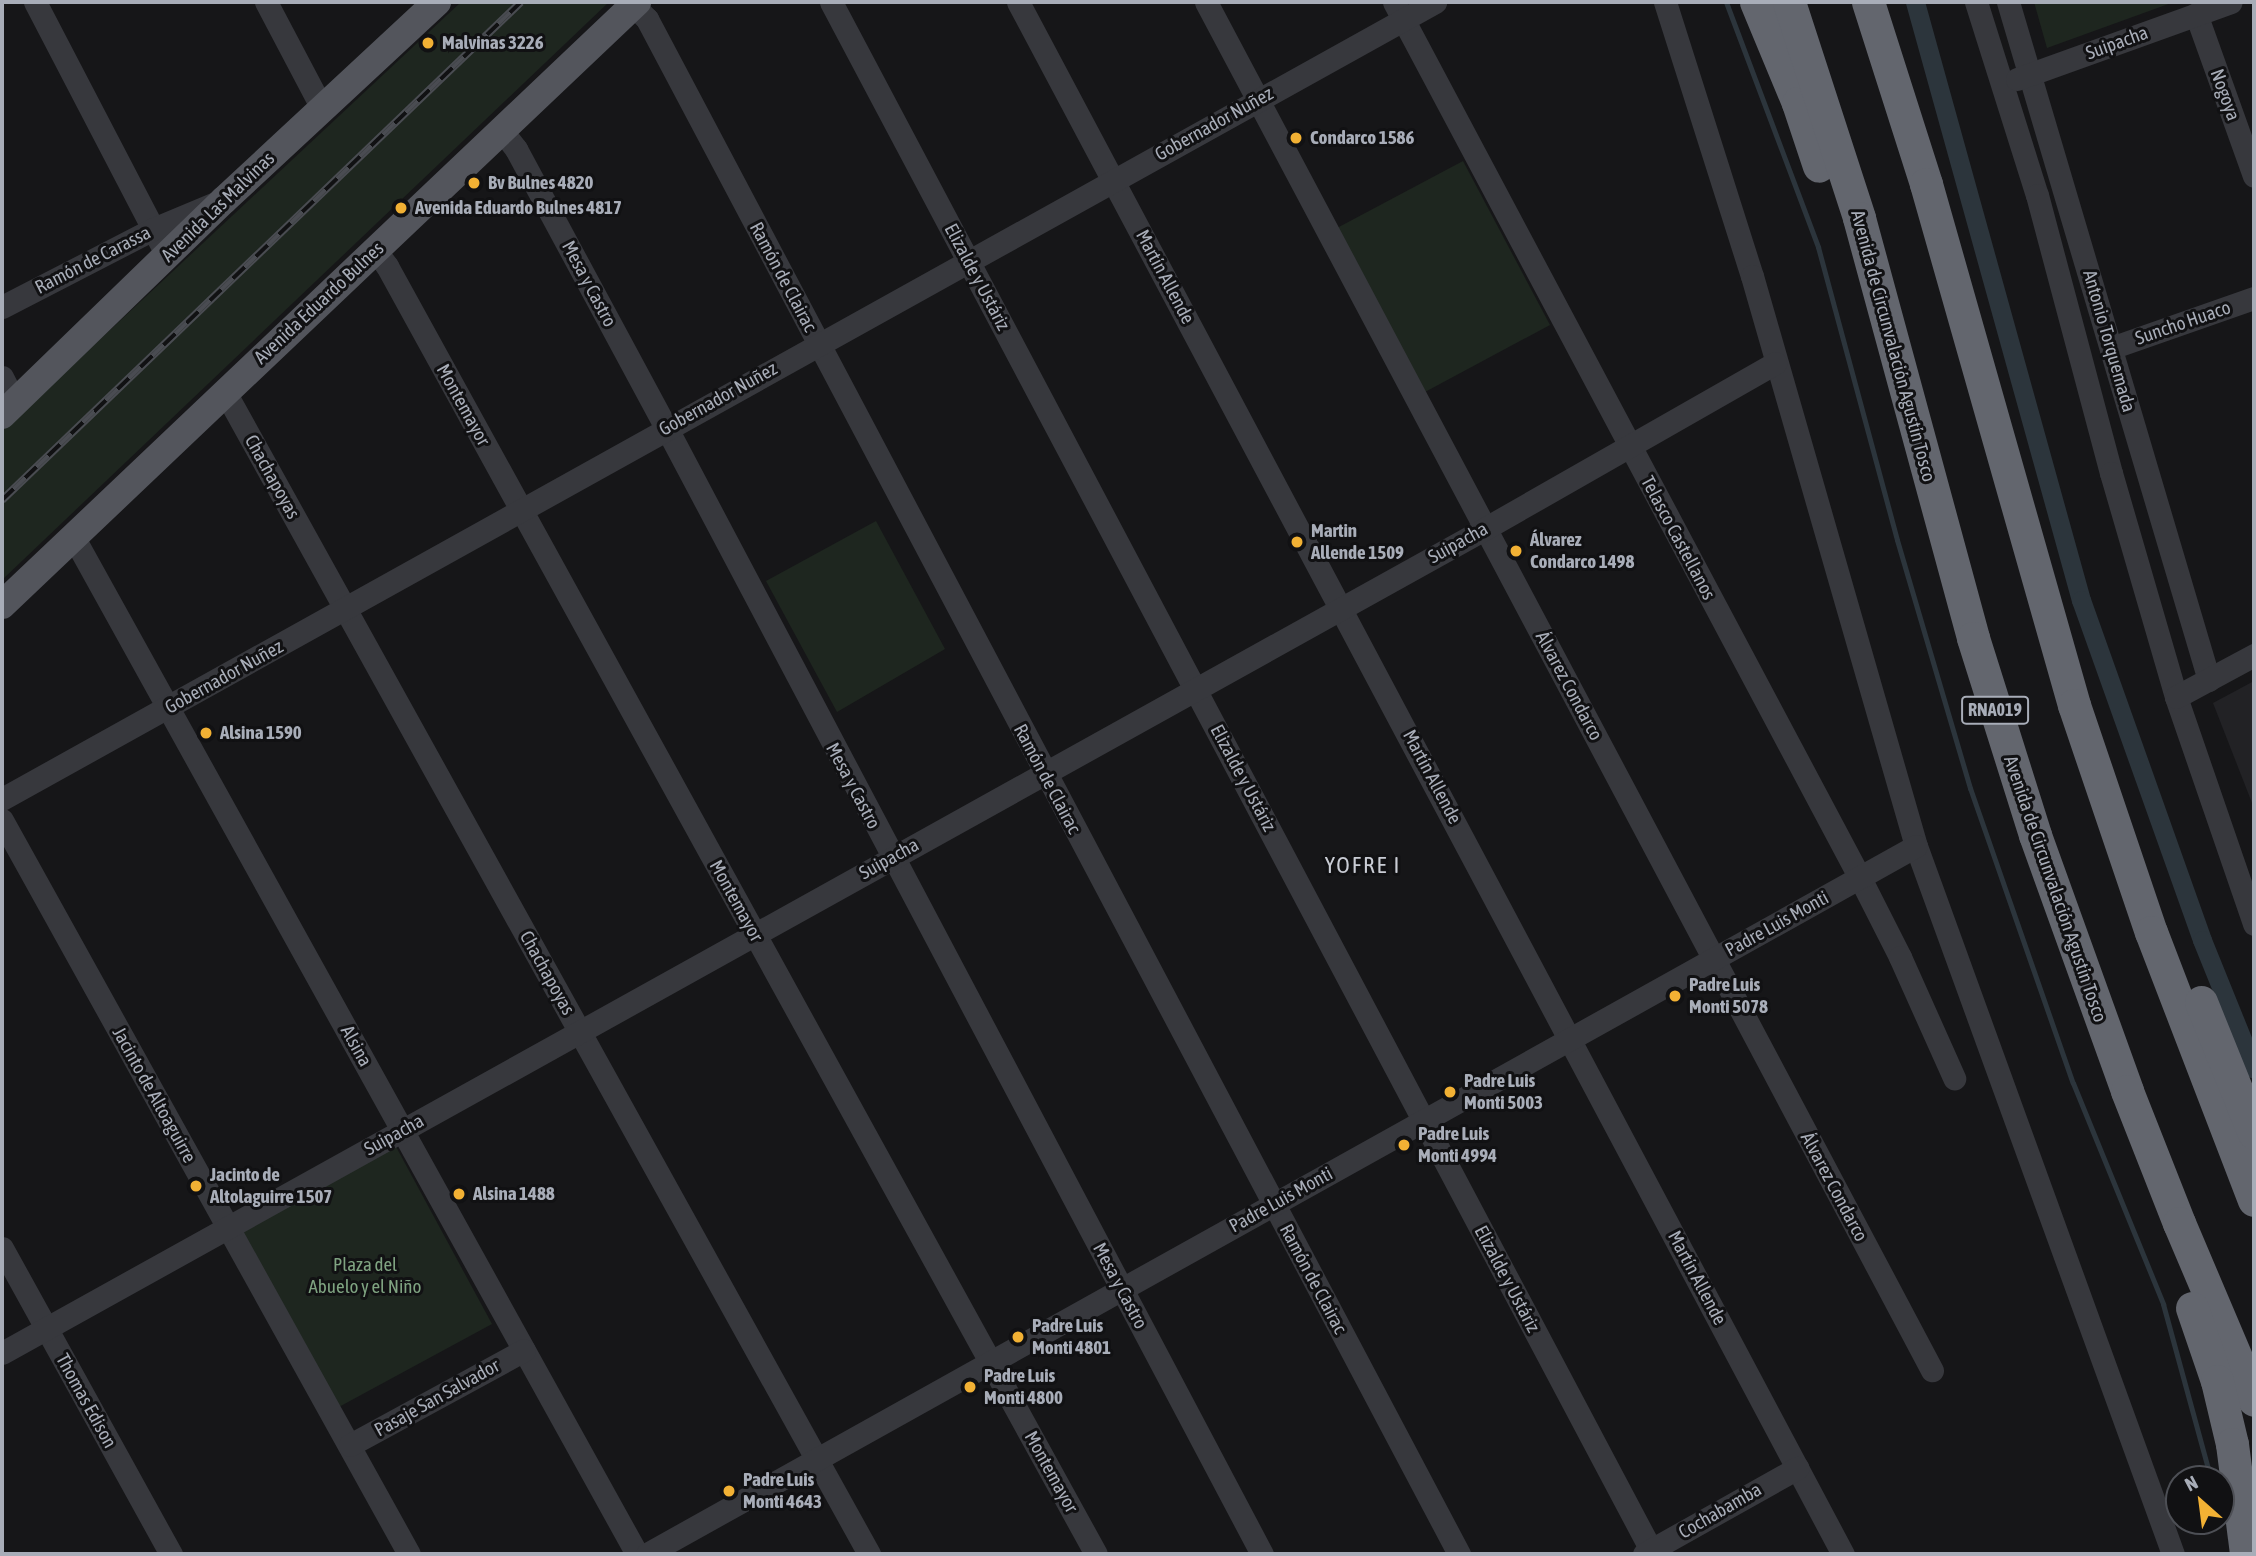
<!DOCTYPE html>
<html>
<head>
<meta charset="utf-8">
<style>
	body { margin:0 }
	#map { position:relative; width:2256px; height:1556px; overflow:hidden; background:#161618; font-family:"Asap Condensed",sans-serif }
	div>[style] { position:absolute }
	.built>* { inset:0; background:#222225 }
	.green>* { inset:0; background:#1e261f }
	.stream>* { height:5px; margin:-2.5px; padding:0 2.5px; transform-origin:2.5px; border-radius:2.5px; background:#2c353c }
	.canal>* { height:19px; margin:-9.5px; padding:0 9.5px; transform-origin:9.5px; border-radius:9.5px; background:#2c353c }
	.minor>* { height:23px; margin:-11.5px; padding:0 11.5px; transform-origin:11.5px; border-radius:11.5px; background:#37383d }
	.major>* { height:28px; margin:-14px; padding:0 14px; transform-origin:14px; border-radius:14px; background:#53555c }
	.highway>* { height:33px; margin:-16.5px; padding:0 16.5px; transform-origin:16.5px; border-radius:16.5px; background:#63666e }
	.rail>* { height:8px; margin-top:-4px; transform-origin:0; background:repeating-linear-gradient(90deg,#111113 0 16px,#4a4c52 0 32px); box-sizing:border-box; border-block:2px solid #4a4c52 }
	.dots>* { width:19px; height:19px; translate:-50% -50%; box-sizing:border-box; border:4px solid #111113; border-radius:50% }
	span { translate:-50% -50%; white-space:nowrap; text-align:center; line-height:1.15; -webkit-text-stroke:6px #111113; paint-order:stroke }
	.shield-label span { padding:2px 5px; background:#111113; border:2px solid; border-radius:5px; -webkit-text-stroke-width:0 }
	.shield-label { font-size:18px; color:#a8adb8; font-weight:700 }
	.poi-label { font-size:19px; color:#a8adb8; font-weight:700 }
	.left { translate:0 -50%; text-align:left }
	.street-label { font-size:19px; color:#a8adb8 }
	.park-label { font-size:19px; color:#7fa381 }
	.quarter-label { font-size:23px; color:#c9ccd4; letter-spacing:2px }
	.frame { position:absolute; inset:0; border:4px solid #a8adb8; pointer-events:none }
	.north { position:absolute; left:2165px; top:1465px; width:70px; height:70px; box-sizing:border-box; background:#111113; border:2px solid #4d4f55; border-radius:50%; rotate:332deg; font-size:19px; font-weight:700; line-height:28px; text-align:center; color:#a8adb8 }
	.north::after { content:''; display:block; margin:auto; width:24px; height:32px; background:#f2b134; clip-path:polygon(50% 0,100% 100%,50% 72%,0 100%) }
</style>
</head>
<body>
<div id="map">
	<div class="built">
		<i style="clip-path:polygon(2254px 681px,2254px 808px,2213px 703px)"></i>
	</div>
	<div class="green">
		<i style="clip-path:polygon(461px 2px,609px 2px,2px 580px,2px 431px)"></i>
		<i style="clip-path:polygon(2034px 2px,2174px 2px,2047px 48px)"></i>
		<i style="clip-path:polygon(1463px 161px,1550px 325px,1425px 392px,1337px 228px)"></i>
		<i style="clip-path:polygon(876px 521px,945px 649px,837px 712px,766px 581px)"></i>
		<i style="clip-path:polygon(394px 1143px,492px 1324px,337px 1408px,239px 1227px)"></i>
	</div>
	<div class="stream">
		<i style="left:1726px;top:2px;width:262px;rotate:69.4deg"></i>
		<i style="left:1818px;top:247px;width:303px;rotate:74.9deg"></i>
		<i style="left:1897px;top:540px;width:259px;rotate:73.6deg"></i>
		<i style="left:1970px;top:788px;width:312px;rotate:70.8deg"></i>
		<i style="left:2073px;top:1083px;width:239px;rotate:67.8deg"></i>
		<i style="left:2163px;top:1304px;width:181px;rotate:74.7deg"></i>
		<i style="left:2221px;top:1507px;width:13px;rotate:67deg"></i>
	</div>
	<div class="canal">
		<i style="left:1915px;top:2px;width:621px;rotate:74.49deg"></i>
		<i style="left:2081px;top:600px;width:361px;rotate:70.4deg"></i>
		<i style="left:2202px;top:940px;width:139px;rotate:68deg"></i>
	</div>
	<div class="minor">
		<i style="left:35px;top:2px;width:286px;rotate:62.5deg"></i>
		<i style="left:266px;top:2px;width:122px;rotate:62.2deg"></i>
		<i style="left:831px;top:2px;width:1756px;rotate:62.09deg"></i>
		<i style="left:1018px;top:2px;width:1758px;rotate:62.01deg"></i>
		<i style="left:1206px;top:2px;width:1549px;rotate:62.05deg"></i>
		<i style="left:1394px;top:2px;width:992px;rotate:61.99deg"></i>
		<i style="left:1860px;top:878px;width:89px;rotate:63.1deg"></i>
		<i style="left:1900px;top:957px;width:133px;rotate:65.9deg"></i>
		<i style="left:1665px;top:2px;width:287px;rotate:72.4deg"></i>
		<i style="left:1752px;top:276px;width:593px;rotate:73.95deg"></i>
		<i style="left:1916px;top:846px;width:753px;rotate:70.05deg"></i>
		<i style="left:1976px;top:2px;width:202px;rotate:72.5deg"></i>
		<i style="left:2037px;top:195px;width:288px;rotate:75.1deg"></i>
		<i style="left:2111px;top:473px;width:233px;rotate:73.8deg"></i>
		<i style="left:2176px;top:697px;width:240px;rotate:71deg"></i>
		<i style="left:2008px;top:2px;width:707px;rotate:73.49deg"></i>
		<i style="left:633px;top:5px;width:20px;rotate:45deg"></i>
		<i style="left:647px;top:19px;width:1737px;rotate:62.12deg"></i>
		<i style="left:2196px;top:14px;width:172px;rotate:70.3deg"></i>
		<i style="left:2017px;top:79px;width:227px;rotate:-19.8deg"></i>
		<i style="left:502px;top:131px;width:23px;rotate:52deg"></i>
		<i style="left:516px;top:149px;width:316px;rotate:61.7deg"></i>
		<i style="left:666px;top:427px;width:1275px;rotate:62.13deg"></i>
		<i style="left:375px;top:250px;width:20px;rotate:53deg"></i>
		<i style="left:387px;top:266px;width:1470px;rotate:61.17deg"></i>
		<i style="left:2px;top:307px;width:170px;rotate:-27.3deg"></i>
		<i style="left:153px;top:229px;width:70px;rotate:-22.6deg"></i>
		<i style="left:2111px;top:348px;width:151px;rotate:-19.3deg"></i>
		<i style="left:2px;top:377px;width:29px;rotate:63deg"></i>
		<i style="left:225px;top:392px;width:1329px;rotate:61deg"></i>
		<i style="left:74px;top:538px;width:1162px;rotate:61.01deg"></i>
		<i style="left:2176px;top:697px;width:89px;rotate:-28.3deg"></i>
		<i style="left:2px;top:799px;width:1640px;rotate:-29.08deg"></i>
		<i style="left:2px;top:820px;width:839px;rotate:60.99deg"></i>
		<i style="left:2px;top:1248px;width:350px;rotate:61.1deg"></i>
		<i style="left:2px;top:1353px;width:1698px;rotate:-29.07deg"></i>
		<i style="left:1486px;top:528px;width:333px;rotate:-29.7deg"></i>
		<i style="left:350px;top:1445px;width:198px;rotate:-28.6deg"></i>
		<i style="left:647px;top:1554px;width:1453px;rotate:-29.16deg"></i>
		<i style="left:1644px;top:1554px;width:176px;rotate:-29.3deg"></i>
	</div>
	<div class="major">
		<i style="left:2px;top:415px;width:309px;rotate:-44.1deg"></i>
		<i style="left:224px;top:200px;width:291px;rotate:-42.9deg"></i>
		<i style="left:2px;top:605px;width:876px;rotate:-43.52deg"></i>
	</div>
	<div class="highway">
		<i style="left:1756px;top:2px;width:109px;rotate:67.4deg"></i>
		<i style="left:1798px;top:103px;width:66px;rotate:71.6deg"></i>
		<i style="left:1789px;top:2px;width:227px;rotate:72deg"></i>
		<i style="left:1859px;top:218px;width:435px;rotate:74.8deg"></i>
		<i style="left:1973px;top:638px;width:207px;rotate:72.5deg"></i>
		<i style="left:2035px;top:835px;width:272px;rotate:70.2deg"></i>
		<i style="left:2127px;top:1091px;width:142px;rotate:68.5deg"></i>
		<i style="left:2179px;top:1223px;width:192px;rotate:67deg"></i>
		<i style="left:1868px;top:2px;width:191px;rotate:72.3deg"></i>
		<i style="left:1926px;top:184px;width:542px;rotate:74.14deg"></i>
		<i style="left:2074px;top:705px;width:240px;rotate:71.3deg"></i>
		<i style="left:2151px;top:932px;width:287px;rotate:69deg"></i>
		<i style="left:2201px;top:1002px;width:141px;rotate:68deg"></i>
		<i style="left:2192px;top:1308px;width:77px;rotate:71.1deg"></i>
		<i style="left:2217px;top:1381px;width:65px;rotate:76.6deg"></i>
		<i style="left:2232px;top:1444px;width:111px;rotate:82.7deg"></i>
	</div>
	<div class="rail">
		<i style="left:2px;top:500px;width:719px;rotate:-43.82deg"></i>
	</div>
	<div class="dots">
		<i style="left:428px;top:43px;background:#f2b134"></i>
		<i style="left:1296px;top:138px;background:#f2b134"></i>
		<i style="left:474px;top:183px;background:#f2b134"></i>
		<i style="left:401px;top:208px;background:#f2b134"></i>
		<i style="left:1297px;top:542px;background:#f2b134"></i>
		<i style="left:1516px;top:551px;background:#f2b134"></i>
		<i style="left:206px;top:733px;background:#f2b134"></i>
		<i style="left:1675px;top:996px;background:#f2b134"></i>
		<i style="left:1450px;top:1092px;background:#f2b134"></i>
		<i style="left:1404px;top:1145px;background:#f2b134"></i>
		<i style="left:196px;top:1186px;background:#f2b134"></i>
		<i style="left:459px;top:1194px;background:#f2b134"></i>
		<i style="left:1018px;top:1337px;background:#f2b134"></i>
		<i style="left:970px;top:1387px;background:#f2b134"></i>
		<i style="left:729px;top:1491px;background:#f2b134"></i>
	</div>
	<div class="shield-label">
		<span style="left:1995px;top:710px">RNA019</span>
	</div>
	<div class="poi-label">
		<span class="left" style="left:442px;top:43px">Malvinas 3226</span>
		<span class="left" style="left:1310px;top:138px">Condarco 1586</span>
		<span class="left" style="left:488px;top:183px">Bv Bulnes 4820</span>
		<span class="left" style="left:415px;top:208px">Avenida Eduardo Bulnes 4817</span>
		<span class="left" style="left:1311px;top:542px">Martin<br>Allende 1509</span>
		<span class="left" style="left:1530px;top:551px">Álvarez<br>Condarco 1498</span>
		<span class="left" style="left:220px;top:733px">Alsina 1590</span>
		<span class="left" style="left:1689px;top:996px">Padre Luis<br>Monti 5078</span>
		<span class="left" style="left:1464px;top:1092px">Padre Luis<br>Monti 5003</span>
		<span class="left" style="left:1418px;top:1145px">Padre Luis<br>Monti 4994</span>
		<span class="left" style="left:210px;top:1186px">Jacinto de<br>Altolaguirre 1507</span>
		<span class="left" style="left:473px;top:1194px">Alsina 1488</span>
		<span class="left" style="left:1032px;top:1337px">Padre Luis<br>Monti 4801</span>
		<span class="left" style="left:984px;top:1387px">Padre Luis<br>Monti 4800</span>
		<span class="left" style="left:743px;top:1491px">Padre Luis<br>Monti 4643</span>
	</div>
	<div class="street-label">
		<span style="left:2117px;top:43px;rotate:-20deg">Suipacha</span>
		<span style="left:2225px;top:95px;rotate:70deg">Nogoya</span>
		<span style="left:1214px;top:124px;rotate:-29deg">Gobernador Nuñez</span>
		<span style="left:218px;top:207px;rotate:-44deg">Avenida Las Malvinas</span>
		<span style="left:93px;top:260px;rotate:-27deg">Ramón de Carassa</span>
		<span style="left:783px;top:277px;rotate:62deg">Ramón de Clairac</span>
		<span style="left:977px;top:277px;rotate:62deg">Elizalde y Ustáriz</span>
		<span style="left:1165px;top:277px;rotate:62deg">Martín Allende</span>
		<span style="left:589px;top:284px;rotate:62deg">Mesa y Castro</span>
		<span style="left:319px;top:303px;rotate:-43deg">Avenida Eduardo Bulnes</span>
		<span style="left:2183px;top:323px;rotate:-19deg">Suncho Huaco</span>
		<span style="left:2109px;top:341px;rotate:74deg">Antonio Torquemada</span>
		<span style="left:1893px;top:346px;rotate:75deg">Avenida de Circunvalación Agustín Tosco</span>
		<span style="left:718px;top:399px;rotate:-29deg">Gobernador Nuñez</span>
		<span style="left:463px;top:405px;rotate:61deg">Montemayor</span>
		<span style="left:272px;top:477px;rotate:61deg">Chachapoyas</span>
		<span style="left:1678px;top:538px;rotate:62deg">Telasco Castellanos</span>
		<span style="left:1458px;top:543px;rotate:-29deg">Suipacha</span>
		<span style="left:224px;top:677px;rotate:-29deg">Gobernador Nuñez</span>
		<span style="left:1569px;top:686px;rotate:62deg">Álvarez Condarco</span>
		<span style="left:1432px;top:777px;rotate:62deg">Martín Allende</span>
		<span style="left:1243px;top:778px;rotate:62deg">Elizalde y Ustáriz</span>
		<span style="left:1047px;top:779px;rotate:62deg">Ramón de Clairac</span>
		<span style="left:853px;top:786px;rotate:62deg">Mesa y Castro</span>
		<span style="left:889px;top:859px;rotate:-29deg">Suipacha</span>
		<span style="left:2055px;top:889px;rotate:71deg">Avenida de Circunvalación Agustín Tosco</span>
		<span style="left:736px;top:901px;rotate:61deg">Montemayor</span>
		<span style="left:1777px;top:924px;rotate:-29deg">Padre Luis Monti</span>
		<span style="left:547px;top:973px;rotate:61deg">Chachapoyas</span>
		<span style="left:356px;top:1046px;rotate:61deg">Alsina</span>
		<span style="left:154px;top:1095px;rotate:61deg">Jacinto de Altoaguirre</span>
		<span style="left:394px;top:1135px;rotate:-29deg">Suipacha</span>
		<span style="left:1834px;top:1187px;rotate:62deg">Álvarez Condarco</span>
		<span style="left:1281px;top:1200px;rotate:-29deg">Padre Luis Monti</span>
		<span style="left:1697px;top:1278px;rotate:62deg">Martín Allende</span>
		<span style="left:1313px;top:1279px;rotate:62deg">Ramón de Clairac</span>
		<span style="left:1507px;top:1279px;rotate:62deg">Elizalde y Ustáriz</span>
		<span style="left:1120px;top:1286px;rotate:62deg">Mesa y Castro</span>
		<span style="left:437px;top:1398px;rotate:-29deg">Pasaje San Salvador</span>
		<span style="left:86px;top:1401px;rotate:61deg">Thomas Edison</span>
		<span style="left:1051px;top:1472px;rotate:61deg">Montemayor</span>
		<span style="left:1720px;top:1511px;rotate:-30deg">Cochabamba</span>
	</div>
	<div class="park-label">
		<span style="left:365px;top:1276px">Plaza del<br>Abuelo y el Niño</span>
	</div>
	<div class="quarter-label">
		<span style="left:1363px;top:865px">YOFRE I</span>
	</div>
	<div class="frame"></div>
	<div class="north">N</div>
</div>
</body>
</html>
